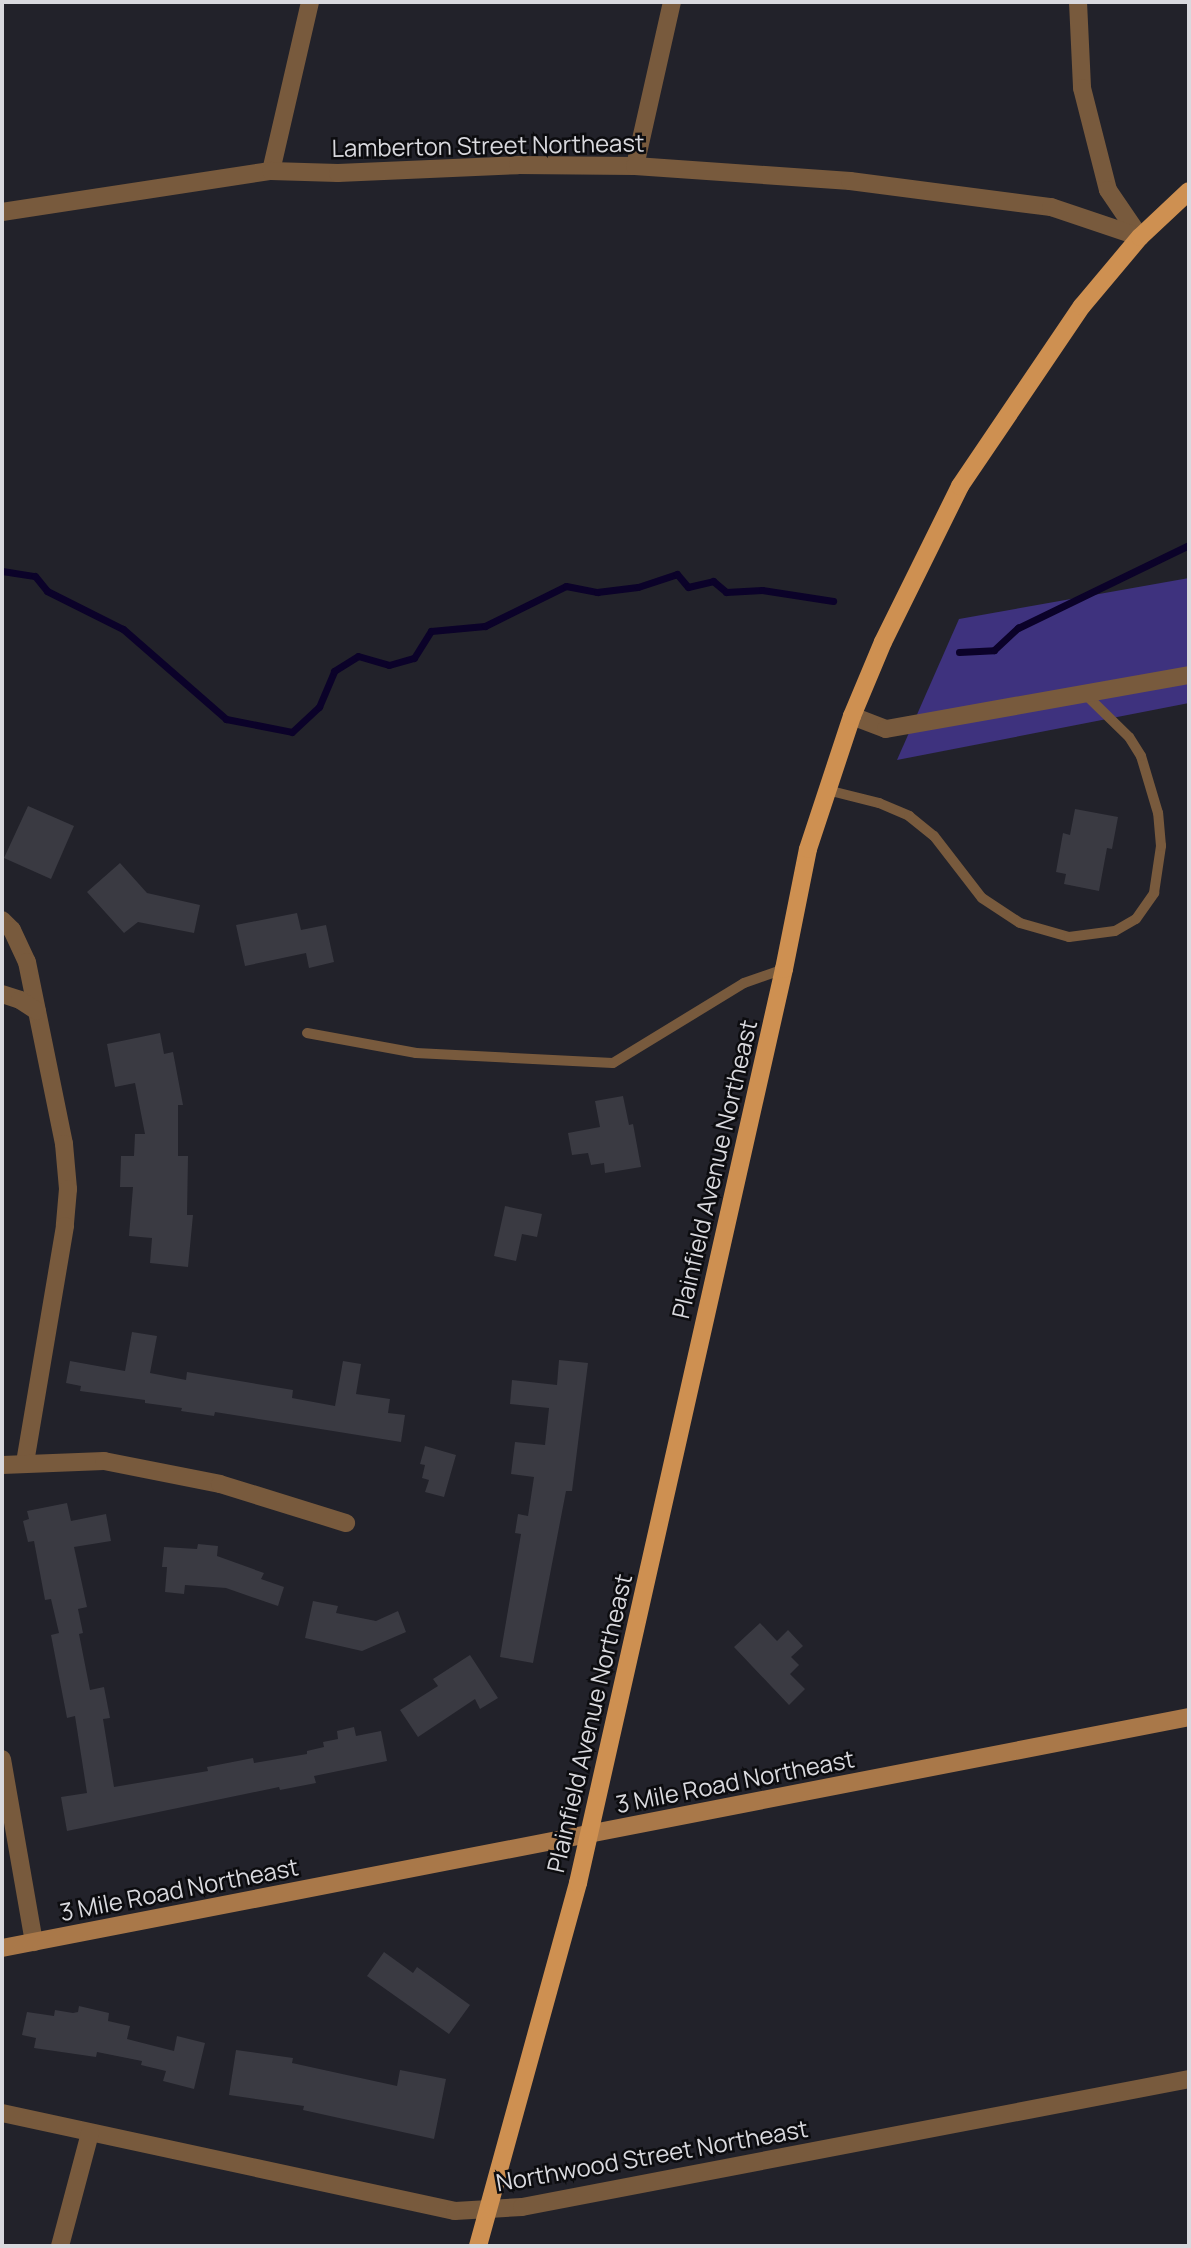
<!DOCTYPE html>
<html>
<head>
<meta charset="utf-8">
<style>
	body { margin:0 }
	#map { position:relative; width:1191px; height:2248px; overflow:hidden; background:#22222a; font-family:Manrope,sans-serif }
	div>[style] { position:absolute }
	.green>* { inset:0; background:#3e327e }
	.stream>* { height:7px; margin:-3.5px; padding:0 3.5px; transform-origin:3.5px; border-radius:3.5px; background:#0b0229 }
	.building>* { inset:0; background:#3a3a42 }
	.lane>* { height:10px; margin:-5px; padding:0 5px; transform-origin:5px; border-radius:5px; background:#785a3d }
	.street>* { height:18px; margin:-9px; padding:0 9px; transform-origin:9px; border-radius:9px; background:#785a3d }
	.secondary>* { height:18px; margin:-9px; padding:0 9px; transform-origin:9px; border-radius:9px; background:#a97849 }
	.primary>* { height:18px; margin:-9px; padding:0 9px; transform-origin:9px; border-radius:9px; background:#ce9051 }
	span { translate:-50% -50%; white-space:nowrap; text-align:center; line-height:1.15; -webkit-text-stroke:5px #0c0c0f; paint-order:stroke }
	.street-label { font-size:24px; color:#d9d9de }
	.frame { position:absolute; inset:0; border:4px solid #d9d9de; pointer-events:none }
</style>
</head>
<body>
<div id="map">
	<div class="green">
		<i style="clip-path:polygon(1189px 578px,1189px 703px,897px 760px,959px 619px)"></i>
	</div>
	<div class="stream">
		<i style="left:2px;top:571px;width:33px;rotate:9deg"></i>
		<i style="left:35px;top:576px;width:19px;rotate:51deg"></i>
		<i style="left:47px;top:591px;width:85px;rotate:26.6deg"></i>
		<i style="left:123px;top:629px;width:137px;rotate:41.1deg"></i>
		<i style="left:226px;top:719px;width:67px;rotate:11.1deg"></i>
		<i style="left:292px;top:732px;width:37px;rotate:-43deg"></i>
		<i style="left:319px;top:707px;width:39px;rotate:-67deg"></i>
		<i style="left:334px;top:671px;width:28px;rotate:-32deg"></i>
		<i style="left:358px;top:656px;width:32px;rotate:16deg"></i>
		<i style="left:389px;top:665px;width:26px;rotate:-16deg"></i>
		<i style="left:414px;top:658px;width:32px;rotate:-58deg"></i>
		<i style="left:431px;top:631px;width:54px;rotate:-5.3deg"></i>
		<i style="left:485px;top:626px;width:90px;rotate:-26.3deg"></i>
		<i style="left:566px;top:586px;width:32px;rotate:11deg"></i>
		<i style="left:597px;top:592px;width:41px;rotate:-7deg"></i>
		<i style="left:638px;top:587px;width:41px;rotate:-18.4deg"></i>
		<i style="left:677px;top:574px;width:17px;rotate:50deg"></i>
		<i style="left:688px;top:587px;width:26px;rotate:-13deg"></i>
		<i style="left:713px;top:581px;width:17px;rotate:40deg"></i>
		<i style="left:726px;top:592px;width:36px;rotate:-3deg"></i>
		<i style="left:762px;top:590px;width:72px;rotate:8.8deg"></i>
		<i style="left:959px;top:652px;width:35px;rotate:-3deg"></i>
		<i style="left:994px;top:650px;width:33px;rotate:-43deg"></i>
		<i style="left:1018px;top:628px;width:190px;rotate:-25.9deg"></i>
	</div>
	<div class="building">
		<i style="clip-path:polygon(28px 806px,74px 826px,51px 879px,4px 858px)"></i>
		<i style="clip-path:polygon(1075px 809px,1118px 817px,1112px 849px,1107px 848px,1099px 891px,1064px 884px,1066px 874px,1056px 872px,1063px 833px,1070px 835px)"></i>
		<i style="clip-path:polygon(120px 863px,147px 893px,200px 905px,194px 933px,138px 922px,124px 933px,87px 892px)"></i>
		<i style="clip-path:polygon(297px 913px,301px 930px,326px 925px,334px 962px,309px 968px,306px 953px,245px 966px,236px 925px)"></i>
		<i style="clip-path:polygon(160px 1033px,164px 1054px,173px 1052px,183px 1105px,178px 1105px,178px 1156px,188px 1156px,187px 1215px,193px 1215px,188px 1267px,150px 1263px,152px 1238px,129px 1236px,133px 1187px,120px 1187px,121px 1156px,134px 1156px,135px 1134px,145px 1134px,135px 1083px,115px 1087px,107px 1044px)"></i>
		<i style="clip-path:polygon(623px 1096px,629px 1125px,633px 1124px,641px 1167px,605px 1173px,604px 1163px,591px 1165px,588px 1153px,572px 1155px,568px 1133px,600px 1127px,595px 1101px)"></i>
		<i style="clip-path:polygon(505px 1206px,542px 1214px,537px 1237px,522px 1234px,516px 1261px,494px 1256px)"></i>
		<i style="clip-path:polygon(132px 1332px,157px 1336px,150px 1373px,186px 1380px,187px 1372px,293px 1390px,292px 1398px,335px 1406px,343px 1361px,361px 1364px,356px 1394px,390px 1399px,388px 1413px,405px 1415px,401px 1442px,215px 1412px,214px 1416px,181px 1411px,182px 1408px,145px 1403px,145px 1400px,80px 1391px,81px 1386px,66px 1383px,70px 1361px,125px 1371px)"></i>
		<i style="clip-path:polygon(559px 1360px,588px 1363px,572px 1491px,566px 1491px,533px 1663px,500px 1657px,521px 1534px,515px 1533px,518px 1514px,528px 1516px,534px 1477px,511px 1474px,515px 1442px,545px 1445px,549px 1408px,510px 1404px,512px 1380px,557px 1385px)"></i>
		<i style="clip-path:polygon(425px 1446px,456px 1455px,444px 1497px,425px 1492px,429px 1480px,422px 1478px,425px 1465px,420px 1464px)"></i>
		<i style="clip-path:polygon(67px 1503px,71px 1521px,106px 1514px,111px 1541px,74px 1547px,87px 1607px,78px 1609px,83px 1633px,79px 1634px,90px 1690px,104px 1687px,110px 1718px,103px 1719px,114px 1787px,208px 1771px,207px 1767px,253px 1758px,254px 1763px,307px 1754px,307px 1751px,324px 1747px,323px 1742px,338px 1739px,337px 1731px,354px 1727px,356px 1736px,381px 1731px,387px 1761px,314px 1776px,316px 1783px,280px 1790px,279px 1787px,67px 1831px,61px 1797px,87px 1793px,75px 1716px,67px 1718px,51px 1635px,59px 1633px,51px 1599px,45px 1600px,34px 1541px,28px 1542px,23px 1521px,29px 1519px,27px 1511px)"></i>
		<i style="clip-path:polygon(198px 1544px,218px 1546px,217px 1556px,264px 1573px,261px 1579px,284px 1587px,278px 1606px,226px 1588px,185px 1585px,184px 1594px,165px 1592px,167px 1567px,162px 1567px,164px 1547px,197px 1549px)"></i>
		<i style="clip-path:polygon(313px 1601px,338px 1606px,336px 1613px,376px 1621px,398px 1611px,406px 1632px,362px 1651px,305px 1638px)"></i>
		<i style="clip-path:polygon(760px 1623px,777px 1641px,788px 1630px,803px 1646px,791px 1657px,799px 1665px,790px 1674px,805px 1689px,789px 1705px,734px 1647px)"></i>
		<i style="clip-path:polygon(470px 1655px,498px 1698px,480px 1709px,475px 1699px,418px 1737px,400px 1710px,438px 1686px,433px 1679px)"></i>
		<i style="clip-path:polygon(384px 1952px,413px 1973px,417px 1967px,470px 2005px,449px 2034px,367px 1976px)"></i>
		<i style="clip-path:polygon(79px 2006px,109px 2013px,108px 2021px,130px 2026px,127px 2039px,174px 2051px,177px 2036px,205px 2043px,194px 2089px,163px 2081px,166px 2071px,141px 2065px,142px 2061px,97px 2052px,96px 2057px,34px 2048px,36px 2038px,22px 2035px,27px 2012px,54px 2016px,55px 2010px,73px 2013px,78px 2012px)"></i>
		<i style="clip-path:polygon(236px 2050px,293px 2058px,292px 2063px,397px 2086px,400px 2070px,446px 2079px,434px 2139px,303px 2110px,304px 2106px,229px 2095px)"></i>
	</div>
	<div class="lane">
		<i style="left:827px;top:790px;width:54px;rotate:14deg"></i>
		<i style="left:879px;top:803px;width:33px;rotate:23deg"></i>
		<i style="left:909px;top:816px;width:32px;rotate:39deg"></i>
		<i style="left:934px;top:836px;width:78px;rotate:52.3deg"></i>
		<i style="left:982px;top:898px;width:45px;rotate:33.3deg"></i>
		<i style="left:1020px;top:923px;width:51px;rotate:15.9deg"></i>
		<i style="left:1069px;top:937px;width:46px;rotate:-7.4deg"></i>
		<i style="left:1115px;top:931px;width:24px;rotate:-30deg"></i>
		<i style="left:1136px;top:919px;width:32px;rotate:-55deg"></i>
		<i style="left:1154px;top:893px;width:48px;rotate:-81.5deg"></i>
		<i style="left:1161px;top:846px;width:33px;rotate:-95deg"></i>
		<i style="left:1158px;top:813px;width:59px;rotate:-106.6deg"></i>
		<i style="left:1141px;top:756px;width:22px;rotate:-122deg"></i>
		<i style="left:1129px;top:737px;width:62px;rotate:-135.7deg"></i>
		<i style="left:307px;top:1033px;width:111px;rotate:10.4deg"></i>
		<i style="left:416px;top:1053px;width:197px;rotate:2.9deg"></i>
		<i style="left:613px;top:1063px;width:153px;rotate:-31.4deg"></i>
		<i style="left:744px;top:983px;width:42px;rotate:-19.3deg"></i>
	</div>
	<div class="street">
		<i style="left:1078px;top:2px;width:86px;rotate:87.3deg"></i>
		<i style="left:1082px;top:88px;width:105px;rotate:75.7deg"></i>
		<i style="left:1108px;top:190px;width:57px;rotate:55.8deg"></i>
		<i style="left:635px;top:166px;width:168px;rotate:-77.3deg"></i>
		<i style="left:271px;top:171px;width:173px;rotate:-77deg"></i>
		<i style="left:2px;top:212px;width:272px;rotate:-8.7deg"></i>
		<i style="left:271px;top:171px;width:67px;rotate:1.7deg"></i>
		<i style="left:338px;top:173px;width:180px;rotate:-2.5deg"></i>
		<i style="left:518px;top:165px;width:117px;rotate:0.5deg"></i>
		<i style="left:635px;top:166px;width:216px;rotate:4deg"></i>
		<i style="left:850px;top:181px;width:203px;rotate:7.4deg"></i>
		<i style="left:1051px;top:207px;width:94px;rotate:18.6deg"></i>
		<i style="left:852px;top:716px;width:36px;rotate:21deg"></i>
		<i style="left:886px;top:729px;width:308px;rotate:-10.1deg"></i>
		<i style="left:2px;top:920px;width:14px;rotate:45deg"></i>
		<i style="left:12px;top:930px;width:35px;rotate:65deg"></i>
		<i style="left:27px;top:962px;width:186px;rotate:78.5deg"></i>
		<i style="left:64px;top:1144px;width:45px;rotate:84.9deg"></i>
		<i style="left:68px;top:1189px;width:37px;rotate:95deg"></i>
		<i style="left:65px;top:1226px;width:239px;rotate:99.6deg"></i>
		<i style="left:2px;top:994px;width:19px;rotate:18deg"></i>
		<i style="left:20px;top:1000px;width:20px;rotate:33deg"></i>
		<i style="left:2px;top:1465px;width:102px;rotate:-2.2deg"></i>
		<i style="left:104px;top:1461px;width:118px;rotate:11.2deg"></i>
		<i style="left:220px;top:1484px;width:132px;rotate:17.2deg"></i>
		<i style="left:2px;top:1759px;width:186px;rotate:80.1deg"></i>
		<i style="left:2px;top:2113px;width:463px;rotate:12.2deg"></i>
		<i style="left:455px;top:2211px;width:67px;rotate:-3.4deg"></i>
		<i style="left:522px;top:2207px;width:679px;rotate:-10.86deg"></i>
		<i style="left:60px;top:2246px;width:117px;rotate:-75.1deg"></i>
	</div>
	<div class="secondary">
		<i style="left:2px;top:1948px;width:1209px;rotate:-11.01deg"></i>
	</div>
	<div class="primary">
		<i style="left:478px;top:2246px;width:377px;rotate:-74.6deg"></i>
		<i style="left:578px;top:1883px;width:937px;rotate:-77.3deg"></i>
		<i style="left:784px;top:969px;width:122px;rotate:-78.7deg"></i>
		<i style="left:808px;top:849px;width:140px;rotate:-71.7deg"></i>
		<i style="left:852px;top:716px;width:80px;rotate:-67.3deg"></i>
		<i style="left:883px;top:642px;width:174px;rotate:-63.7deg"></i>
		<i style="left:960px;top:486px;width:217px;rotate:-55.9deg"></i>
		<i style="left:1082px;top:306px;width:90px;rotate:-50deg"></i>
		<i style="left:1140px;top:237px;width:67px;rotate:-43.2deg"></i>
	</div>
	<div class="street-label">
		<span style="left:488px;top:145px;rotate:-1deg">Lamberton Street Northeast</span>
		<span style="left:714px;top:1169px;rotate:-77deg">Plainfield Avenue Northeast</span>
		<span style="left:589px;top:1723px;rotate:-77deg">Plainfield Avenue Northeast</span>
		<span style="left:735px;top:1781px;rotate:-11deg">3 Mile Road Northeast</span>
		<span style="left:179px;top:1889px;rotate:-11deg">3 Mile Road Northeast</span>
		<span style="left:652px;top:2155px;rotate:-10deg">Northwood Street Northeast</span>
	</div>
	<div class="frame"></div>
</div>
</body>
</html>
